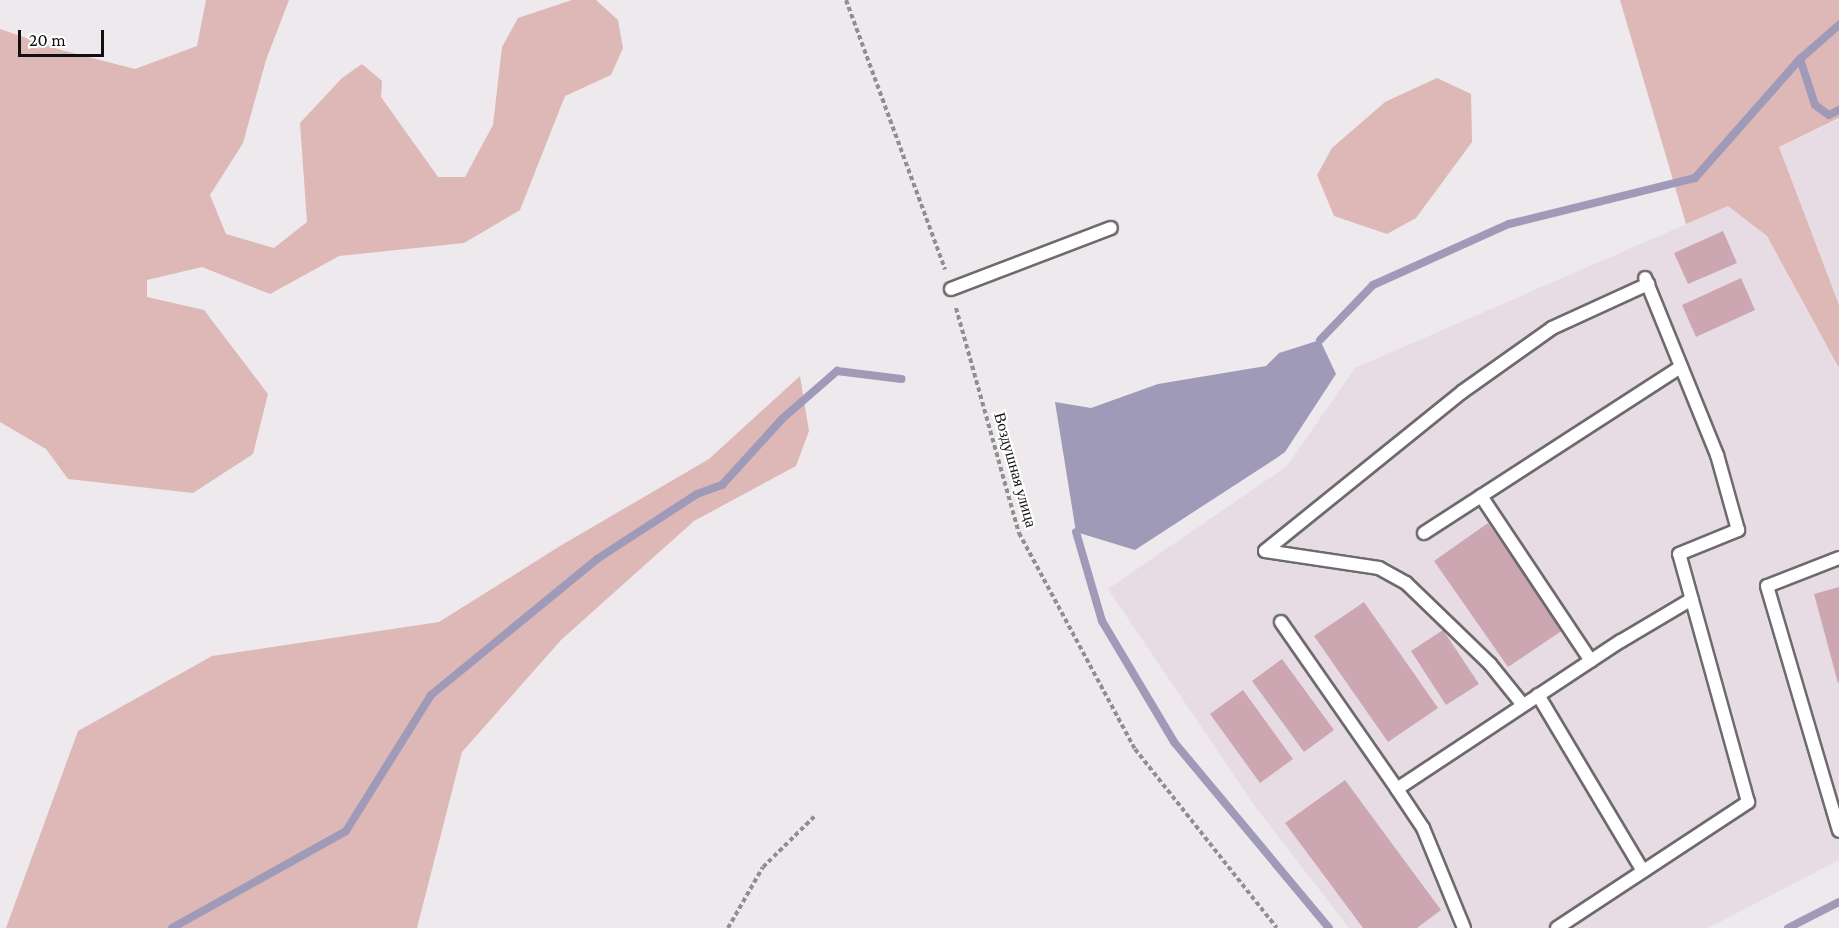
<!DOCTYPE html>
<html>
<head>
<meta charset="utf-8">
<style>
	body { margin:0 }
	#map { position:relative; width:1839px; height:928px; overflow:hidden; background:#ede9ec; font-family:"Crimson Pro",serif }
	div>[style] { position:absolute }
	.built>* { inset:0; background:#e8dce4 }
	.green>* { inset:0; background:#deb8b6 }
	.water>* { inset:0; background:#a09ab9 }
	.stream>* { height:8px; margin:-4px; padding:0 4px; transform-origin:4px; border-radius:4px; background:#a09ab9 }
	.building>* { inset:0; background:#cca7b2 }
	.path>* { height:4px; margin-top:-2px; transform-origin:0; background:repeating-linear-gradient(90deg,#908e90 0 4.5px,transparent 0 7.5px) }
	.roads { filter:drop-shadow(2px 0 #6e6a6d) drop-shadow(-2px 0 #6e6a6d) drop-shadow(0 2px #6e6a6d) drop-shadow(0 -2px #6e6a6d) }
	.lane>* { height:12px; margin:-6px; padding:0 6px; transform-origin:6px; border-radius:6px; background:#fff }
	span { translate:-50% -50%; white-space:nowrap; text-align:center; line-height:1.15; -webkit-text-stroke:4.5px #fff; paint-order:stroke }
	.street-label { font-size:16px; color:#111011 }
	.scale { position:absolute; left:18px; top:30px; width:86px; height:27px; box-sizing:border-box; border:3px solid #111011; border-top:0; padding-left:8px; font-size:18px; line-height:21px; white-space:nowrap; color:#111011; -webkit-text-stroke:4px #fff; paint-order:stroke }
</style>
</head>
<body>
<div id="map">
	<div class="built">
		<i style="clip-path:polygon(1839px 119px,1839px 305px,1779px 147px)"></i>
		<i style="clip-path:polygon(1728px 206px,1767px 236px,1839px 368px,1839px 860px,1708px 928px,1349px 928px,1254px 805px,1108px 589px,1287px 466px,1355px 368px)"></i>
	</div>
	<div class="green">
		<i style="clip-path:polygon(206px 0,289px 0,266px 60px,243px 143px,210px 195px,226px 234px,274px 248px,307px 222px,300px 123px,342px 78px,362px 64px,382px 81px,381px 97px,438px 177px,465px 177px,493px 125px,502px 47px,518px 18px,572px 0,596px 0,618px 20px,623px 48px,611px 75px,565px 96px,520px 210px,464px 243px,339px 256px,270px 294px,202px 267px,147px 280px,147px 297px,204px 310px,268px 394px,253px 454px,193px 493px,68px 479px,46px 449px,0 422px,0 29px,61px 50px,135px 69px,197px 46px)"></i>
		<i style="clip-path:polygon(1620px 0,1839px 0,1839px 118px,1779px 147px,1839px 305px,1839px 368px,1767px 236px,1728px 206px,1686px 224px)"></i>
		<i style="clip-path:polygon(1437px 78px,1471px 94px,1472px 142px,1416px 218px,1387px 234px,1334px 216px,1317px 175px,1332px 148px,1385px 102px)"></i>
		<i style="clip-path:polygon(800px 376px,809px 431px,796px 466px,694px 521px,561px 640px,462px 752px,417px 928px,6px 928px,78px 731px,212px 656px,439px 622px,560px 546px,709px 459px)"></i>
	</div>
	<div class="water">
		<i style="clip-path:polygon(1320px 340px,1336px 374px,1285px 452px,1278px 457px,1135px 550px,1076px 532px,1055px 402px,1091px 408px,1158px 384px,1266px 366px,1279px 353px)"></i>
	</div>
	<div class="stream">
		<i style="left:1800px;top:59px;width:48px;rotate:71.9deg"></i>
		<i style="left:1815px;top:105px;width:17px;rotate:36deg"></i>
		<i style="left:1829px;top:115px;width:11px;rotate:-27deg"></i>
		<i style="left:1320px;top:340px;width:76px;rotate:-46.1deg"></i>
		<i style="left:1373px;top:285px;width:149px;rotate:-24.2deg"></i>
		<i style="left:1509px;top:224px;width:192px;rotate:-13.9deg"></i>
		<i style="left:1695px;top:178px;width:159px;rotate:-48.6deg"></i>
		<i style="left:1800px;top:59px;width:52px;rotate:-41.1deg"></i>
		<i style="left:1076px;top:532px;width:93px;rotate:73.7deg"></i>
		<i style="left:1102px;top:621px;width:141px;rotate:59.2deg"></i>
		<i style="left:1174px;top:742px;width:242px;rotate:50.2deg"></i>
		<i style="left:172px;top:928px;width:199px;rotate:-29.1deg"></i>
		<i style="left:346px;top:831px;width:160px;rotate:-58deg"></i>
		<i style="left:431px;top:695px;width:215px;rotate:-39.3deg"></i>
		<i style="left:597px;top:559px;width:119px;rotate:-33deg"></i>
		<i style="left:697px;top:494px;width:27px;rotate:-20deg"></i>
		<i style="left:722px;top:485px;width:91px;rotate:-47.7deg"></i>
		<i style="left:783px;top:418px;width:72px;rotate:-41deg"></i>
		<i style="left:837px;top:371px;width:65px;rotate:7deg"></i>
		<i style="left:1788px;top:928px;width:57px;rotate:-27deg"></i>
	</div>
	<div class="building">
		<i style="clip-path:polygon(1723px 231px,1737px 263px,1688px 284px,1674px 253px)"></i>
		<i style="clip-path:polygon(1741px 278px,1755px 310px,1696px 337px,1682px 305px)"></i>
		<i style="clip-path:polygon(1488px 523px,1563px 630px,1508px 667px,1434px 561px)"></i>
		<i style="clip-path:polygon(1839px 587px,1839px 682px,1838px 683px,1814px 594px)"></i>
		<i style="clip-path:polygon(1364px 602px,1438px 708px,1388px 742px,1314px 636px)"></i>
		<i style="clip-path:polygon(1443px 630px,1479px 684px,1446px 705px,1411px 651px)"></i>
		<i style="clip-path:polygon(1282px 659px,1334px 730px,1304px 752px,1252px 681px)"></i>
		<i style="clip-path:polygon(1243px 690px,1293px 759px,1260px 783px,1210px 714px)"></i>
		<i style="clip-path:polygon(1345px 780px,1441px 910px,1417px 928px,1363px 928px,1285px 823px)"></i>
	</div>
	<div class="path">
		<i style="left:846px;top:0;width:287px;rotate:69.8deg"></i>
		<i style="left:956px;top:308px;width:234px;rotate:74.4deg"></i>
		<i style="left:1019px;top:533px;width:245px;rotate:61.8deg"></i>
		<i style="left:1135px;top:749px;width:228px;rotate:51.6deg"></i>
		<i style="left:728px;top:928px;width:70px;rotate:-60.2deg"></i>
		<i style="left:763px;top:867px;width:74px;rotate:-44.5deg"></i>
	</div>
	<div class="roads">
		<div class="lane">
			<i style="left:951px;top:289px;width:171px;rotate:-20.9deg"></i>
			<i style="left:1481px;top:496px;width:198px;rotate:56.3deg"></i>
			<i style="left:1424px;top:533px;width:306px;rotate:-32.9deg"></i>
			<i style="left:1839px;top:558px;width:77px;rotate:158.7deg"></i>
			<i style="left:1767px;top:586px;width:255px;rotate:73.6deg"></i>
			<i style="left:1281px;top:622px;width:203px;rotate:55.2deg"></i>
			<i style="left:1538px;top:695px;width:205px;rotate:59.2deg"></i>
			<i style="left:1523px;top:705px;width:53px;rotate:-128.8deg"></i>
			<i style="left:1490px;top:664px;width:117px;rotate:-136deg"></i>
			<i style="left:1406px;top:583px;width:31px;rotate:-151deg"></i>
			<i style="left:1379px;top:568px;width:115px;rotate:-171.5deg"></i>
			<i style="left:1265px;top:551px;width:253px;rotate:-38.9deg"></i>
			<i style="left:1462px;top:392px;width:110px;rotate:-35.4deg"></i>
			<i style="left:1552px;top:328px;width:106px;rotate:-24.6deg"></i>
			<i style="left:1464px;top:928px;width:108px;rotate:-112.3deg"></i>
			<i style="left:1423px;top:828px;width:47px;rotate:-123.7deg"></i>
			<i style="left:1397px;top:789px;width:268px;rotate:-33.5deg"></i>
			<i style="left:1621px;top:641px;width:82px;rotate:-30.6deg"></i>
			<i style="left:1557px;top:928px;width:229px;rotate:-33.4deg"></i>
			<i style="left:1748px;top:802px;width:257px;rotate:-105.5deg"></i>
			<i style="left:1679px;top:554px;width:64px;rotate:-22.1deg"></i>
			<i style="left:1738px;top:530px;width:78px;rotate:-105.6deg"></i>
			<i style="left:1717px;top:455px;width:191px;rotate:-112.1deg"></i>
		</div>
	</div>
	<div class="street-label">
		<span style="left:1015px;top:470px;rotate:74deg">Воздушная улица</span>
	</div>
	<div class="scale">20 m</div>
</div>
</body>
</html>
